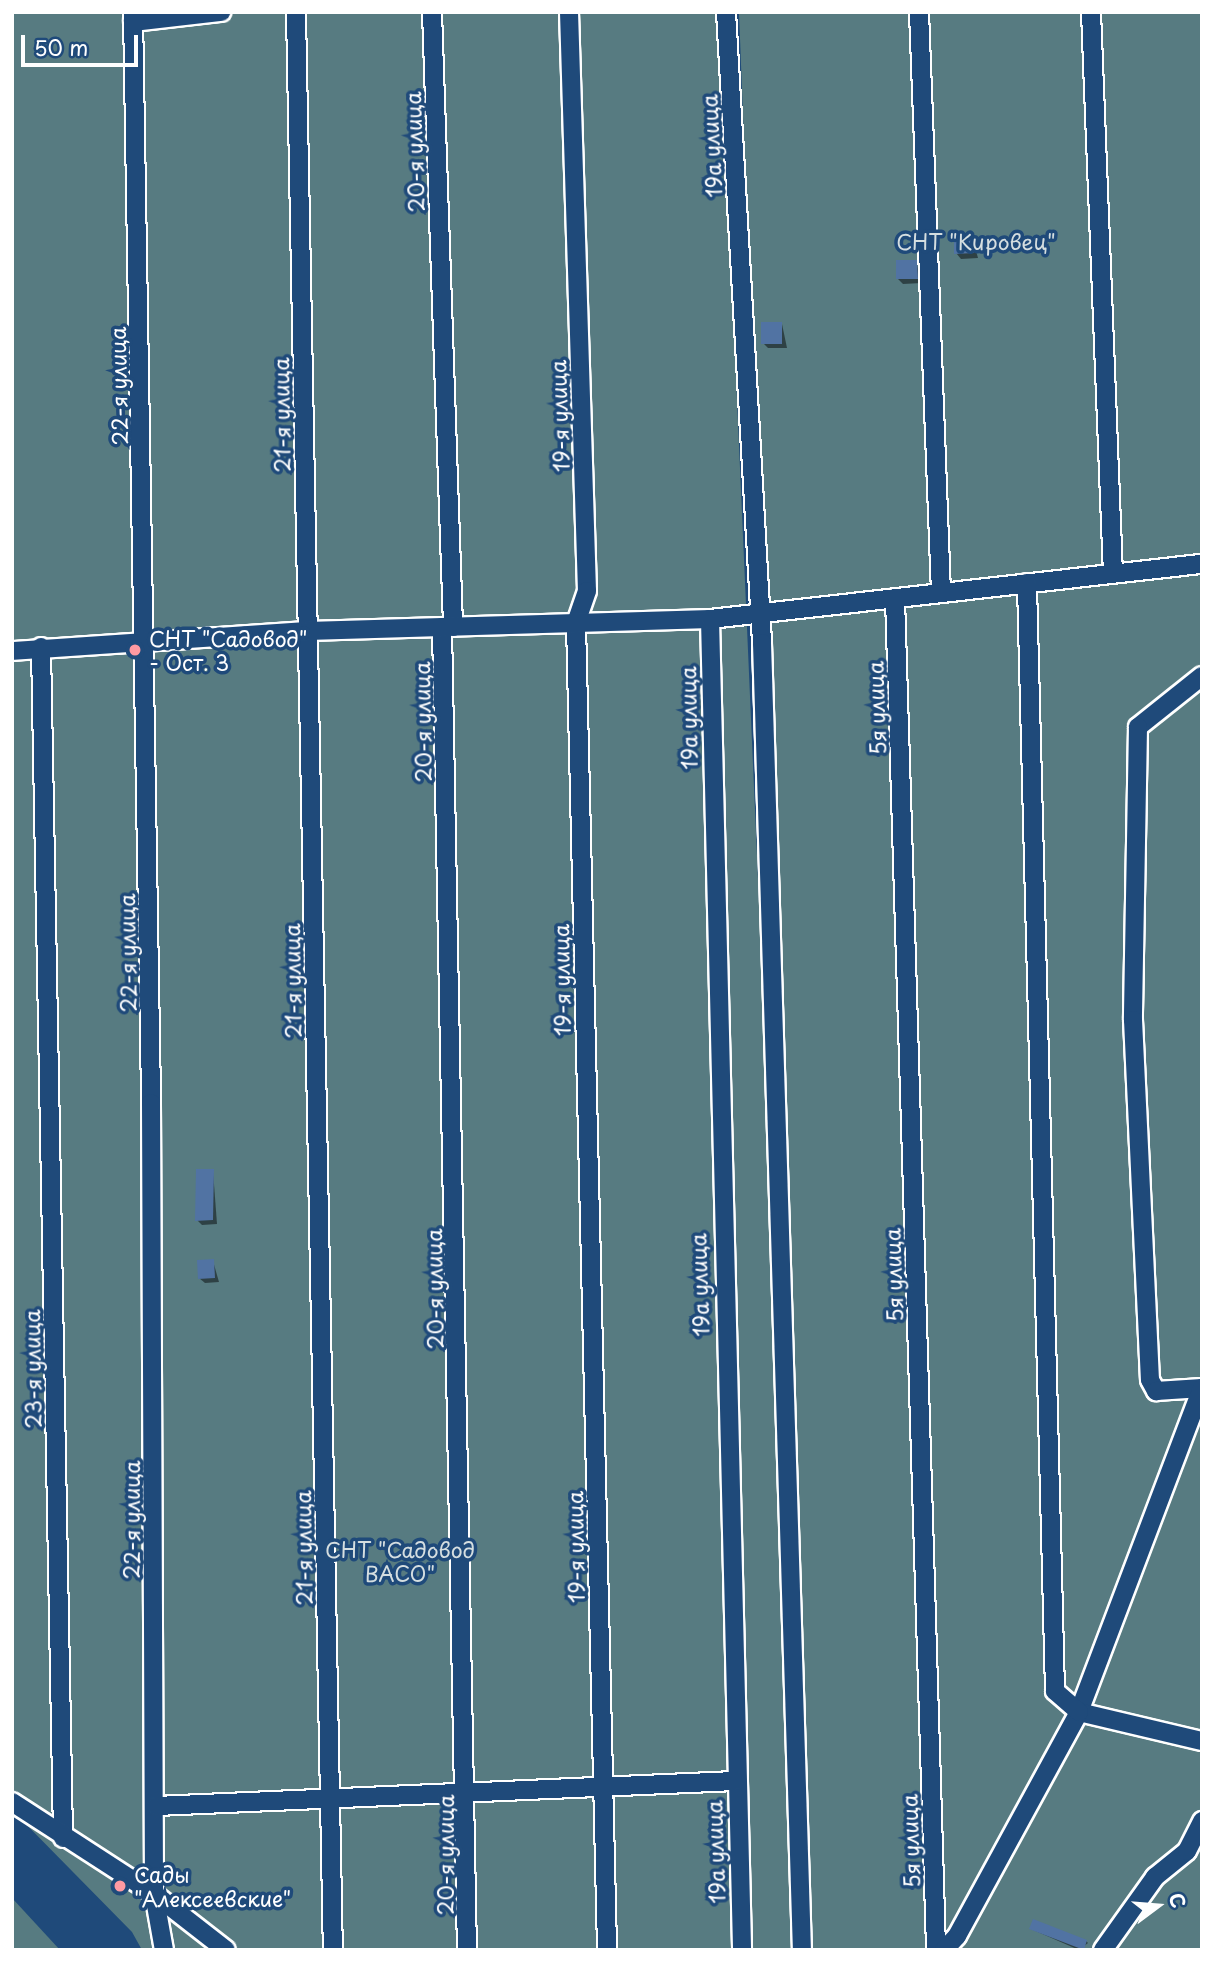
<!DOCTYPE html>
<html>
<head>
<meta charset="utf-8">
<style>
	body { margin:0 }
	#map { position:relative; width:1214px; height:1962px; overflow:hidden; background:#1f4a7a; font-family:"Playpen Sans",sans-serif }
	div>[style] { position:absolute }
	.green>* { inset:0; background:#577b81 }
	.shadow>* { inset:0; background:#0007 }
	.building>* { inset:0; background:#5173a3 }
	.roads { filter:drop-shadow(2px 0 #fff) drop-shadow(-2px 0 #fff) drop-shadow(0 2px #fff) drop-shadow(0 -2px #fff) }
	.minor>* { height:18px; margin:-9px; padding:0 9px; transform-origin:9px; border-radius:9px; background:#1f4a7a }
	.dots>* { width:19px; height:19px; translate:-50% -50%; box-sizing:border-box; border:4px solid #1f4a7a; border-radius:50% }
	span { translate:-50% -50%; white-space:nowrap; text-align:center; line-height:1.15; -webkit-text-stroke:7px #1f4a7a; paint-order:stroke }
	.street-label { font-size:21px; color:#fff }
	.park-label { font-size:21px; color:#d5dee0 }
	.poi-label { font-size:21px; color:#fff }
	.left { translate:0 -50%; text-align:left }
	.frame { position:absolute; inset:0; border:14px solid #fff; pointer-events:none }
	.north { position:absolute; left:1123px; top:1871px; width:70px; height:70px; -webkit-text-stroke:5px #1f4a7a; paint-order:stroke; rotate:74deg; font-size:19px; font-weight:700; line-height:28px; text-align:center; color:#fff }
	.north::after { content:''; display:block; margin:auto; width:24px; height:32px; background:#fff; clip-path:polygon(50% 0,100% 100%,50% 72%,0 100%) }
	.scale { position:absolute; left:21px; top:35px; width:117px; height:32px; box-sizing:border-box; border:4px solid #fff; border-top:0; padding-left:9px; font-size:21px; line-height:24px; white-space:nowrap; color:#fff; -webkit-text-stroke:5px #1f4a7a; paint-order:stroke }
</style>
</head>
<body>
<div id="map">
	<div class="green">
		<i style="clip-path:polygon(12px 12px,720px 12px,805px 1950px,142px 1950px,132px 1932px,12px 1810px)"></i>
		<i style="clip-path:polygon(739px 12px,1202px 12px,1202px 1950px,813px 1950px)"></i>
		<i style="clip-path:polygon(12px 1898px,60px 1950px,12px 1950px)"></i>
	</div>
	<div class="shadow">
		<i style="clip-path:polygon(973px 240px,978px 258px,961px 259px,956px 253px)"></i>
		<i style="clip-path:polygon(916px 262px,922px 283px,903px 284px,898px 279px)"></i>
		<i style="clip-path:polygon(782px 324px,787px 348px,768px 348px,763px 343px)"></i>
		<i style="clip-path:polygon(213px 1171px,217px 1224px,202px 1225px,197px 1220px)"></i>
		<i style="clip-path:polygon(213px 1261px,219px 1282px,205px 1283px,199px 1278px)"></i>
		<i style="clip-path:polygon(1031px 1929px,1086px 1941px,1088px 1943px,1079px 1950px)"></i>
	</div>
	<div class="building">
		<i style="clip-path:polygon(973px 238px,974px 253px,954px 254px,954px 239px)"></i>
		<i style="clip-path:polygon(896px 260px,917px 260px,918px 279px,896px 279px)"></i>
		<i style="clip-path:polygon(761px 322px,782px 322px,782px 344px,761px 344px)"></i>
		<i style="clip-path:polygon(196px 1169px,214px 1169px,213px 1220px,195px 1221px)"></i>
		<i style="clip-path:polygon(214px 1259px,215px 1278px,198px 1279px,197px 1260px)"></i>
		<i style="clip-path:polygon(1033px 1919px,1087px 1940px,1084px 1950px,1029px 1929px)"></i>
	</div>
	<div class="roads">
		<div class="minor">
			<i style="left:133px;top:12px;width:1091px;rotate:89.05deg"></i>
			<i style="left:151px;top:1103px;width:791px;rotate:89.78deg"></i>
			<i style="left:154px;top:1894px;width:57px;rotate:79.9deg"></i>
			<i style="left:296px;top:12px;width:1938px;rotate:88.91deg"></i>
			<i style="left:432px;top:12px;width:615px;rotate:88.04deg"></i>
			<i style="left:569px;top:12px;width:579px;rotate:88.22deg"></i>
			<i style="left:587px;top:591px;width:34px;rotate:109deg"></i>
			<i style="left:576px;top:623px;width:1327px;rotate:88.66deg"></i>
			<i style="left:726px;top:12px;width:632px;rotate:86.73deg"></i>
			<i style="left:762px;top:643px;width:1308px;rotate:88.25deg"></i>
			<i style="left:919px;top:12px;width:581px;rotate:87.83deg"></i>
			<i style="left:1091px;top:12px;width:562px;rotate:87.76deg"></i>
			<i style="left:133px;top:22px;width:89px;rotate:-6.5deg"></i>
			<i style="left:895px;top:598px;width:1353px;rotate:88.26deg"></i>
			<i style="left:710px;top:619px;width:1331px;rotate:88.62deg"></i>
			<i style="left:442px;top:627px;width:1323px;rotate:88.92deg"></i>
			<i style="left:41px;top:647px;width:1191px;rotate:88.94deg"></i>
			<i style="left:12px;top:651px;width:297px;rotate:-3.9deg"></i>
			<i style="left:308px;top:631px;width:402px;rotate:-1.7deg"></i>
			<i style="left:710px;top:619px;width:495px;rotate:-6.4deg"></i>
			<i style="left:1202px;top:676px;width:82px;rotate:141.4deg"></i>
			<i style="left:1138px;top:727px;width:293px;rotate:91deg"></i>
			<i style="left:1133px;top:1020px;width:360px;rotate:87.3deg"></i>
			<i style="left:1150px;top:1380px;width:13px;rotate:61deg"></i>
			<i style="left:1156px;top:1391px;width:46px;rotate:-3.7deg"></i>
			<i style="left:1202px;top:1388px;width:347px;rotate:110.8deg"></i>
			<i style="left:1079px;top:1712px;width:126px;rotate:13.3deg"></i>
			<i style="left:12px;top:1802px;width:169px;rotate:32.9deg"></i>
			<i style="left:154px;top:1894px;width:91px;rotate:37.9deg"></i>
			<i style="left:156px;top:1806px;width:580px;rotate:-2.47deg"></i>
			<i style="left:944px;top:1950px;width:19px;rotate:-47deg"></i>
			<i style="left:957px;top:1936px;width:255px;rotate:-61.4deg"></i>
			<i style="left:1079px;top:1712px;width:32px;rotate:-139deg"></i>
			<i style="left:1055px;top:1691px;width:1108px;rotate:-91.45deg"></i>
			<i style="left:1103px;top:1950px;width:90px;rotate:-54.5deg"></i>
			<i style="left:1155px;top:1877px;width:41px;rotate:-39.1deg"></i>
			<i style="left:1187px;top:1851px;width:34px;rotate:-63deg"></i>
		</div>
	</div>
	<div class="dots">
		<i style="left:135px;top:650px;background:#ff9aa2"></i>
		<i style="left:120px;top:1886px;background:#ff9aa2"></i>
	</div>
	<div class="street-label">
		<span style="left:711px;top:146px;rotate:-93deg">19а улица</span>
		<span style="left:414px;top:152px;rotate:-92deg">20-я улица</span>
		<span style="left:118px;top:386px;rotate:-91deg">22-я улица</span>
		<span style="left:281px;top:415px;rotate:-91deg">21-я улица</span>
		<span style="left:559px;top:416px;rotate:-92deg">19-я улица</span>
		<span style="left:876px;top:708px;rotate:-92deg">5я улица</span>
		<span style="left:688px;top:718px;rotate:-91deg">19а улица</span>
		<span style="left:422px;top:722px;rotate:-91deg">20-я улица</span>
		<span style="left:127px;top:953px;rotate:-91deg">22-я улица</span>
		<span style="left:561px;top:980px;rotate:-91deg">19-я улица</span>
		<span style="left:292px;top:981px;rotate:-91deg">21-я улица</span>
		<span style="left:893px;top:1275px;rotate:-92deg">5я улица</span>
		<span style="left:699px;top:1285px;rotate:-92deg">19а улица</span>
		<span style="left:434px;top:1289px;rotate:-91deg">20-я улица</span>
		<span style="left:32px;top:1369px;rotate:-91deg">23-я улица</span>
		<span style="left:131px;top:1520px;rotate:-90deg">22-я улица</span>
		<span style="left:575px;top:1547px;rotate:-91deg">19-я улица</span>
		<span style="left:303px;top:1548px;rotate:-91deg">21-я улица</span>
		<span style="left:910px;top:1841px;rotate:-92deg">5я улица</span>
		<span style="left:715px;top:1852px;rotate:-92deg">19а улица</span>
		<span style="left:445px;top:1855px;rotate:-90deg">20-я улица</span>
	</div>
	<div class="park-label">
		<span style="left:976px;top:241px">СНТ "Кировец"</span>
		<span style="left:400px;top:1561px">СНТ "Садовод<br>ВАСО"</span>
	</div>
	<div class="poi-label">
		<span class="left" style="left:149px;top:650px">СНТ "Садовод"<br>- Ост. 3</span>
		<span class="left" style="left:134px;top:1886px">Сады<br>"Алексеевские"</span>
	</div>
	<div class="frame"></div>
	<div class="north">С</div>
	<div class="scale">50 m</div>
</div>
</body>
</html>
